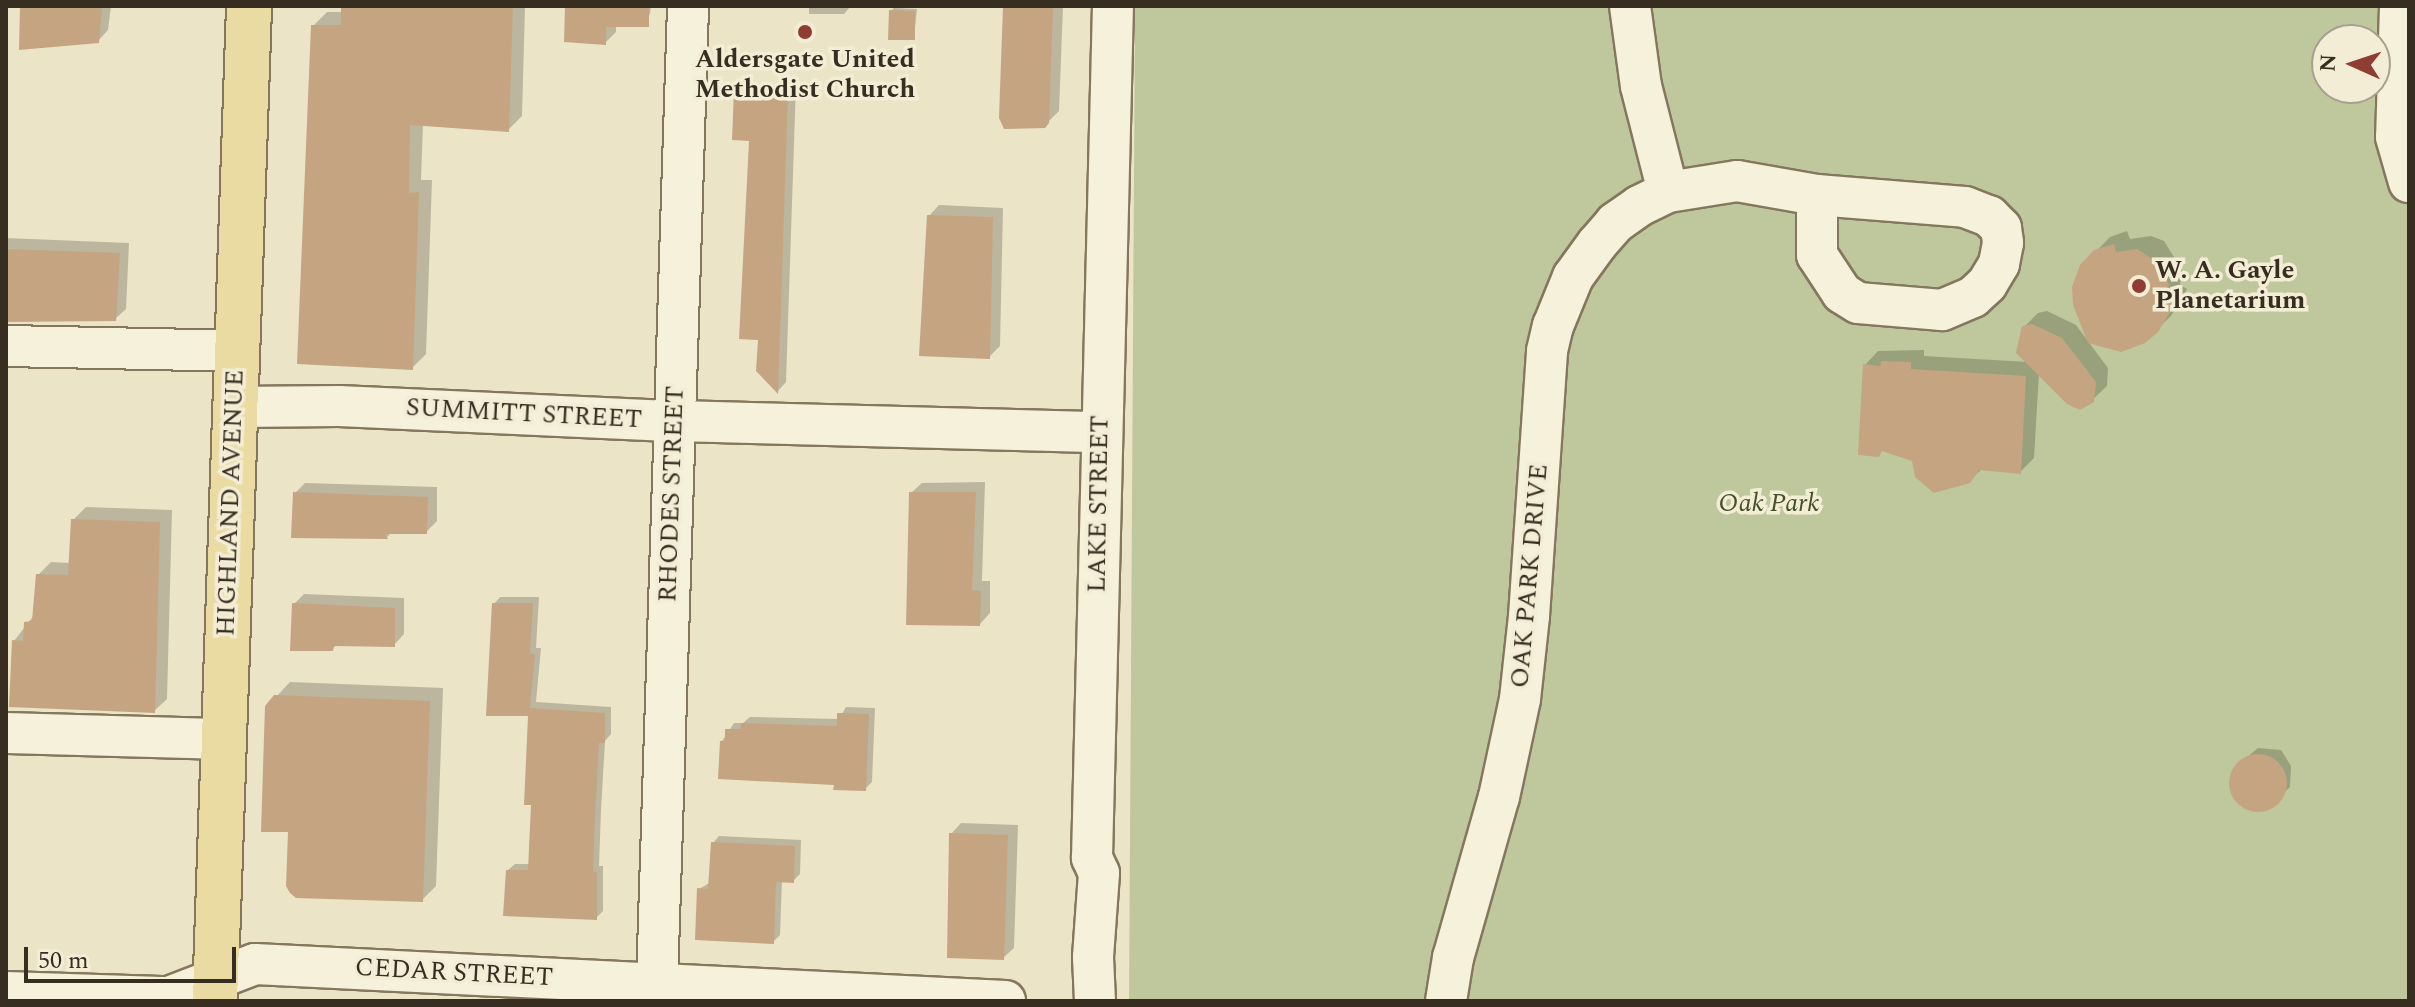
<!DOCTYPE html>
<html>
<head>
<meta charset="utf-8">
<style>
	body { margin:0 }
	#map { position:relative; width:2415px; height:1007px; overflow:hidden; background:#ebe4c7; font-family:Spectral,serif }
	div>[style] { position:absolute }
	.green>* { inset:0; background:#bec89c }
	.shadow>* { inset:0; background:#0003 }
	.building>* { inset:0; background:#c5a481 }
	.round { border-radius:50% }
	.roads { filter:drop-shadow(2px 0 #85775e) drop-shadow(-2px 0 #85775e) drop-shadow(0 2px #85775e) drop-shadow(0 -2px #85775e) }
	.minor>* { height:40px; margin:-20px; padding:0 20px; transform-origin:20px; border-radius:20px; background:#f6f1da }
	.major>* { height:44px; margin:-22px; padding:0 22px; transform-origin:22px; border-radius:22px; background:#eadba3 }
	.dots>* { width:22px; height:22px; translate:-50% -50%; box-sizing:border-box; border:4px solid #f3edd6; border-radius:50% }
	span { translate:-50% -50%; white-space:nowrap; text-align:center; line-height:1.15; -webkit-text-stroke:7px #f3edd6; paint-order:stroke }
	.poi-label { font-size:26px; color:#372d21; font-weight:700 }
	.left { translate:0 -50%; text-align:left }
	.street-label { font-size:26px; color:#372d21 }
	.park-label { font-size:26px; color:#435129; font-style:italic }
	.frame { position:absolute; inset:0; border:8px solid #372d21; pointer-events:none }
	.north { position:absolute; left:2311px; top:24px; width:80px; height:80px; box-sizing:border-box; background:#f3edd6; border:2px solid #a8a08e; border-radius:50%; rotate:273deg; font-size:22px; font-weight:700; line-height:32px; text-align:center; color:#372d21 }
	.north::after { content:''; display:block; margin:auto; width:28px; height:36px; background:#8f3c33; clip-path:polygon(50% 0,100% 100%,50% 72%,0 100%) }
	.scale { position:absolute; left:24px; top:947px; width:212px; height:36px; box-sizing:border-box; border:4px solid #372d21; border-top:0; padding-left:10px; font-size:24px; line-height:28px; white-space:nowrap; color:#372d21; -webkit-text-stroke:6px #f3edd6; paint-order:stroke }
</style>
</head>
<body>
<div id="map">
	<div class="green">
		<i style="clip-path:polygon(evenodd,1135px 6px,2409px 6px,2409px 1001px,1129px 1001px,1135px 6px,2327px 40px,2375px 40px,2375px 88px,2327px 88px,2327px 40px)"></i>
	</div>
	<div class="shadow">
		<i style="clip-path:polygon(22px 6px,111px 6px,108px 30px,98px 41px)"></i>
		<i style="clip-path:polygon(343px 6px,525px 6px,522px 116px,508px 130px,423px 124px,421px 180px,432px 180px,426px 354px,412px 368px,313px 26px,327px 12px,343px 12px)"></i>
		<i style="clip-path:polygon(567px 6px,651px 6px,650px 14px,640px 25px,616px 25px,616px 32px,605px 43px)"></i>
		<i style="clip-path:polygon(809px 6px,851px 6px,844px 14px,809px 14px)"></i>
		<i style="clip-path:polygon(1005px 6px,1063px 6px,1059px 111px,1044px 126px)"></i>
		<i style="clip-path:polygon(894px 8px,917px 9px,914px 38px,891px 11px)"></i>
		<i style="clip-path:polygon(745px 83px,796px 85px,786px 382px,778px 391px,751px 139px,735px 92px)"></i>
		<i style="clip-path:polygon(939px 205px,1003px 208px,1000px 346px,989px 357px,929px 216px)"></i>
		<i style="clip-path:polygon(2127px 231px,2130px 239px,2151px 236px,2164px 241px,2182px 270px,2180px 285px,2187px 289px,2171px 316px,2156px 330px,2082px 266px,2110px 237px)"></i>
		<i style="clip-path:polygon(6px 238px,129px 243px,126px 309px,115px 319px,6px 320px)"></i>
		<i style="clip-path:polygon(2047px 311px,2076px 325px,2108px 368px,2107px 386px,2092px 400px,2039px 373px,2034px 458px,2020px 472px,1982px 469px,1969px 481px,1914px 459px,1865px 365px,1878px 351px,1924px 350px,1924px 356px,2028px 362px,2024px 327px,2038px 313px)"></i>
		<i style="clip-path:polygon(985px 482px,982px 581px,990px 581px,990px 613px,980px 624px,911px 493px,922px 483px)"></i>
		<i style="clip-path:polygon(305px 483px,437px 487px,437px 521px,426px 532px,392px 532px,387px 537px,293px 536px,295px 493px)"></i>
		<i style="clip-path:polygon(86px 507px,172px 510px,167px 699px,154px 711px,14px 641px,35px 614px,38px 575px,51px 562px,71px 563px,73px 520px)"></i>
		<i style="clip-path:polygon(304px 594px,404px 598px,404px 634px,394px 645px,337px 644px,332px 649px,294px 604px)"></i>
		<i style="clip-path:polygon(500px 597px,539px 597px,536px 648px,541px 648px,536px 702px,611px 707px,611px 734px,605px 741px,601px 810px,599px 866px,603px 866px,603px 911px,596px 918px,508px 870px,515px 864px,530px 864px,533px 803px,530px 714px,494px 604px)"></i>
		<i style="clip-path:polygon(290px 682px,443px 688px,436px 886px,422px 900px,290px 830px,276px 697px)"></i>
		<i style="clip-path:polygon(846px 707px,875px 708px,872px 782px,865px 789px,836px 783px,722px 741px,734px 723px,743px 723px,750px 717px,839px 719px)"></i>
		<i style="clip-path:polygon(2258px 748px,2281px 750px,2291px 766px,2290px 787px,2265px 810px,2245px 809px,2232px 792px,2234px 768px)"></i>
		<i style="clip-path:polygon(961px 823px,1018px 825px,1014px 948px,1003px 958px,951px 834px)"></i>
		<i style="clip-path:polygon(719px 836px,801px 840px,800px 874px,793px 881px,782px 880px,780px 935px,773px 942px,699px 889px,711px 882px,713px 843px)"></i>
	</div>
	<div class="building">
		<i style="clip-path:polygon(20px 6px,102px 6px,99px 43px,19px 50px)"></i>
		<i style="clip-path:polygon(341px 6px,513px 6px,509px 132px,410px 125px,409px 193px,419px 192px,413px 370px,297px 364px,311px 25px,341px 25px)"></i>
		<i style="clip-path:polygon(565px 6px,649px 6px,649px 27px,606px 27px,606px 45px,564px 42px)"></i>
		<i style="clip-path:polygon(1003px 6px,1053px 6px,1049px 123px,1045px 128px,1004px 129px,999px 118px)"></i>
		<i style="clip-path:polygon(889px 10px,915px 11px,915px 40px,888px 40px)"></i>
		<i style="clip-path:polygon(734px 91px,788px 94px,778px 394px,756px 371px,758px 340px,739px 339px,749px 141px,732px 140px)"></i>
		<i style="clip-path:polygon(927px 215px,993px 217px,990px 359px,919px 356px)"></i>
		<i style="clip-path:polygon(2114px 244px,2116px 252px,2137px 249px,2160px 264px,2169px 285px,2167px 299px,2175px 304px,2158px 332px,2145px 343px,2121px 352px,2088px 343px,2073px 305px,2072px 287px,2080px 265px,2094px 250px)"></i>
		<i style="clip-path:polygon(6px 249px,120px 253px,116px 321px,6px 322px)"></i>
		<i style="clip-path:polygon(2032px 324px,2062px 338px,2096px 382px,2094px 402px,2080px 410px,2067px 404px,2016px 353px,2022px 326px)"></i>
		<i style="clip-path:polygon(1881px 361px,1911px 362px,1911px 369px,2026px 376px,2021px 474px,1979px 470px,1970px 483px,1934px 493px,1915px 477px,1912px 461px,1882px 451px,1879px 457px,1858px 455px,1863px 364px,1880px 366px)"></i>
		<i style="clip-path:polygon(293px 492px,428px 497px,427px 534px,385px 534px,388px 539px,291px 538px)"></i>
		<i style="clip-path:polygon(909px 492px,976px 492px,972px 590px,981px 591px,980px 626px,906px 625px)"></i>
		<i style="clip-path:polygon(71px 519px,160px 522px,155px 713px,9px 707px,12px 640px,23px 641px,24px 622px,32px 621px,36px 574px,68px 575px)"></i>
		<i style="clip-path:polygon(292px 603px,395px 608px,395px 647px,334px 646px,333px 651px,290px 651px)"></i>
		<i style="clip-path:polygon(492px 603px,533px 603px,530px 654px,535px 654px,530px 708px,605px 713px,605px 743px,599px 743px,595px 818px,593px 872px,597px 872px,597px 920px,503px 916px,506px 870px,528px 870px,531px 805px,524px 805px,528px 716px,486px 716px)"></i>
		<i style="clip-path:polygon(274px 695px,430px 701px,423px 902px,296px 898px,290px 893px,286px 886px,288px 832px,261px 832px,265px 706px)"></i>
		<i style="clip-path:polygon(837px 713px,869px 714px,866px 791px,833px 790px,834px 785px,718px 779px,720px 741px,725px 741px,725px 729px,741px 729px,741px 723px,837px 726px)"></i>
		<i class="round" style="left:2229px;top:754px;width:58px;height:58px"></i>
		<i style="clip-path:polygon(949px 833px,1008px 835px,1004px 960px,947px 958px)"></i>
		<i style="clip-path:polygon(711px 842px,795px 846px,794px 883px,776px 882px,774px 944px,695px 940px,697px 888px,708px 889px)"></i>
	</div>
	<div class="roads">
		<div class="minor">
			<i style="left:1630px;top:6px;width:81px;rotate:82.2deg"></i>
			<i style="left:1641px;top:86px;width:109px;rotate:75.7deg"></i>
			<i style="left:2400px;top:6px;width:131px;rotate:91.7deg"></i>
			<i style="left:2396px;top:137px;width:47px;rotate:73.9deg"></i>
			<i style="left:6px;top:346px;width:230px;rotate:1.2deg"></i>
			<i style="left:234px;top:407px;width:105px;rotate:-0.5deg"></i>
			<i style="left:339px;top:406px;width:336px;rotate:2.6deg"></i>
			<i style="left:675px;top:421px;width:426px;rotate:1.5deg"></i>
			<i style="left:6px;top:733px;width:217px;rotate:1.6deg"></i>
			<i style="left:657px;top:983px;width:977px;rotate:-88.18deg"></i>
			<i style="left:6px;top:992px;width:163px;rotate:1.8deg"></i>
			<i style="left:169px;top:997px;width:92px;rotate:-21deg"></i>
			<i style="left:255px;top:964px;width:751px;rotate:2.82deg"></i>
			<i style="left:1095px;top:1001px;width:44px;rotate:-92.6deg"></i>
			<i style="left:1093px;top:957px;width:84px;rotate:-85.9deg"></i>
			<i style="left:1099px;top:873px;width:17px;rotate:-115deg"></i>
			<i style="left:1092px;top:858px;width:852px;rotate:-88.59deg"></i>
			<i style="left:1446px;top:1001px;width:44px;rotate:-80.8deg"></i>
			<i style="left:1453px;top:958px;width:167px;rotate:-74.1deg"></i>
			<i style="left:1499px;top:797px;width:100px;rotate:-77.9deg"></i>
			<i style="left:1520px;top:699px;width:83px;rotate:-83.8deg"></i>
			<i style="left:1529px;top:616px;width:266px;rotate:-86.1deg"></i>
			<i style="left:1547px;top:351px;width:26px;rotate:-77deg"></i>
			<i style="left:1553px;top:326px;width:53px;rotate:-67.8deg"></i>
			<i style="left:1573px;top:277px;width:41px;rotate:-54deg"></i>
			<i style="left:1597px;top:244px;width:28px;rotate:-49deg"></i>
			<i style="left:1615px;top:223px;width:29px;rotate:-35deg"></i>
			<i style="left:1639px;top:206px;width:32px;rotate:-26deg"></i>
			<i style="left:1668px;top:192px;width:70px;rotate:-9.1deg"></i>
			<i style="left:1737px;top:181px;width:81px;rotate:9.9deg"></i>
			<i style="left:1817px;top:195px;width:148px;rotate:4.6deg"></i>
			<i style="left:1965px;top:207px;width:26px;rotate:21deg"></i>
			<i style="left:1989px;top:216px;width:17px;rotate:45deg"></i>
			<i style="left:2001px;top:228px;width:15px;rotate:82deg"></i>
			<i style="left:2003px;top:243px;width:21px;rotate:101deg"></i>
			<i style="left:1999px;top:264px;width:23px;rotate:121deg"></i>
			<i style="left:1987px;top:284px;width:19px;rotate:137deg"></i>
			<i style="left:1973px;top:297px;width:34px;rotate:157deg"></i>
			<i style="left:1942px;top:310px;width:84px;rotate:-175.2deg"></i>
			<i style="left:1858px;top:303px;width:19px;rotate:-148deg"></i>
			<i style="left:1842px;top:293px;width:45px;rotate:-123.3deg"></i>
			<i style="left:1817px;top:255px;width:60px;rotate:-90deg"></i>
		</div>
		<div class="major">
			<i style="left:215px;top:1001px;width:996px;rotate:-88.04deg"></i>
		</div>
	</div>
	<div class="dots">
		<i style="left:805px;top:32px;background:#8f3c33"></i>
		<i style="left:2139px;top:286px;background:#8f3c33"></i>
	</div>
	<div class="poi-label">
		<span style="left:805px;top:75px">Aldersgate United<br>Methodist Church</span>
		<span class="left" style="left:2155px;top:286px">W. A. Gayle<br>Planetarium</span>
	</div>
	<div class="street-label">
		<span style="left:524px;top:414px;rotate:3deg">SUMMITT STREET</span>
		<span style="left:672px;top:494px;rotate:-88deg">RHODES STREET</span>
		<span style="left:231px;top:503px;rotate:-88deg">HIGHLAND AVENUE</span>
		<span style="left:1099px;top:504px;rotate:-89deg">LAKE STREET</span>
		<span style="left:1530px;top:576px;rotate:-85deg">OAK PARK DRIVE</span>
		<span style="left:454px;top:973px;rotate:3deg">CEDAR STREET</span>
	</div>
	<div class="park-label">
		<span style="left:1769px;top:504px">Oak Park</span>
	</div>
	<div class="frame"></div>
	<div class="north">N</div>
	<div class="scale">50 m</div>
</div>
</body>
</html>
